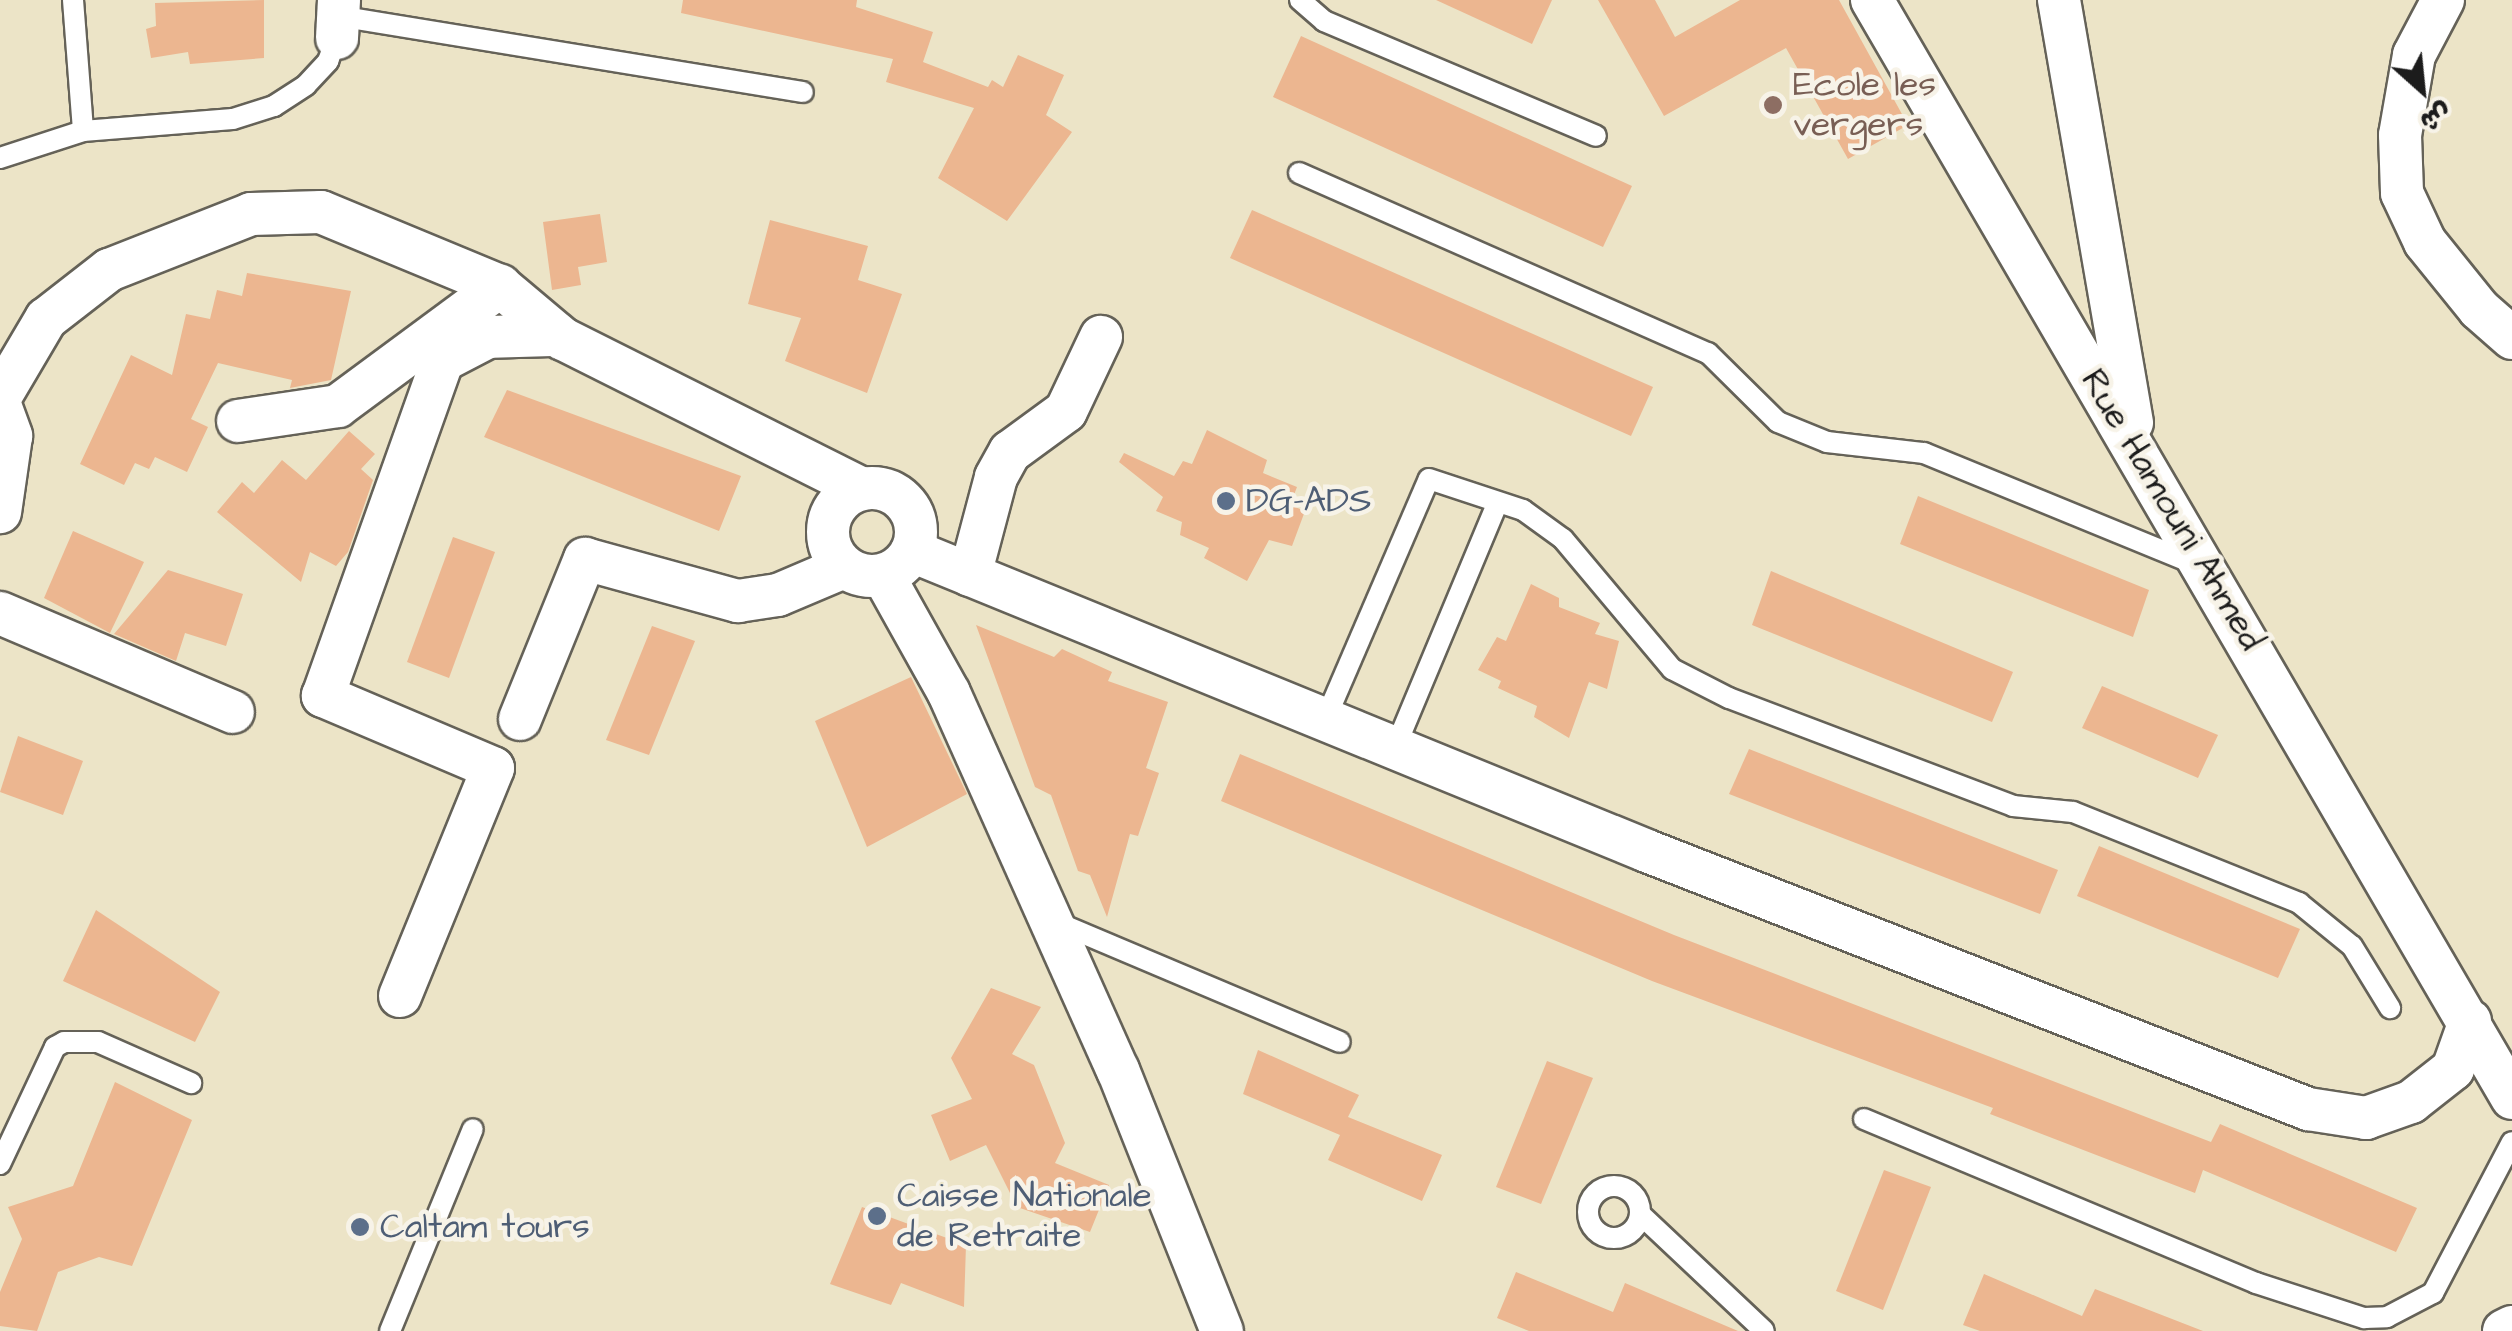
<!DOCTYPE html>
<html>
<head>
<meta charset="utf-8">
<style>
	body { margin:0 }
	#map { position:relative; width:2512px; height:1331px; overflow:hidden; background:#ece4c7; font-family:"Architects Daughter","Playpen Sans Arabic",sans-serif }
	div>[style] { position:absolute }
	.building>* { inset:0; background:#ecb690 }
	.roads { filter:drop-shadow(2px 0 #656258) drop-shadow(-2px 0 #656258) drop-shadow(0 2px #656258) drop-shadow(0 -2px #656258) }
	.service>* { height:20px; margin:-10px; padding:0 10px; transform-origin:10px; border-radius:10px; background:#fff }
	.service>.ring { margin:-10px; padding:0; box-sizing:content-box; background:none; border:20px solid #fff; border-radius:50% }
	.minor>* { height:42px; margin:-21px; padding:0 21px; transform-origin:21px; border-radius:21px; background:#fff }
	.minor>.ring { margin:-21px; padding:0; box-sizing:content-box; background:none; border:42px solid #fff; border-radius:50% }
	.dots>* { width:28px; height:28px; translate:-50% -50%; box-sizing:border-box; border:5px solid #f7f3e8; border-radius:50% }
	span { translate:-50% -50%; white-space:nowrap; text-align:center; line-height:1.15; -webkit-text-stroke:9px #f7f3e8; paint-order:stroke }
	.education-label { font-size:35px; color:#785e54 }
	.left { translate:0 -50%; text-align:left }
	.service-label { font-size:35px; color:#4e5e75 }
	.street-label { font-size:35px; color:#1c1c1c }
	.north { position:absolute; left:2372px; top:40px; width:100px; height:100px; -webkit-text-stroke:8px #f7f3e8; paint-order:stroke; rotate:153deg; font-size:28px; font-weight:700; line-height:40px; text-align:center; color:#1c1c1c }
	.north::after { content:''; display:block; margin:auto; width:35px; height:45px; background:#1c1c1c; clip-path:polygon(50% 0,100% 100%,50% 72%,0 100%) }
</style>
</head>
<body>
<div id="map">
	<div class="building">
		<i style="clip-path:polygon(264px 0,264px 58px,190px 64px,188px 52px,151px 58px,146px 29px,156px 26px,155px 3px)"></i>
		<i style="clip-path:polygon(683px 0,857px 0,856px 7px,933px 32px,923px 62px,988px 87px,992px 80px,1003px 87px,1018px 55px,1064px 75px,1046px 115px,1072px 132px,1007px 221px,938px 178px,974px 108px,886px 82px,893px 59px,681px 13px)"></i>
		<i style="clip-path:polygon(1436px 0,1552px 0,1532px 44px)"></i>
		<i style="clip-path:polygon(1598px 0,1655px 0,1675px 37px,1740px 0,1839px 0,1908px 125px,1848px 159px,1786px 48px,1664px 116px)"></i>
		<i style="clip-path:polygon(1301px 36px,1632px 186px,1603px 247px,1273px 97px)"></i>
		<i style="clip-path:polygon(1252px 210px,1653px 387px,1631px 436px,1230px 258px)"></i>
		<i style="clip-path:polygon(600px 214px,607px 262px,578px 267px,581px 285px,552px 290px,543px 222px)"></i>
		<i style="clip-path:polygon(770px 220px,868px 246px,858px 280px,902px 294px,867px 393px,785px 361px,801px 318px,748px 304px)"></i>
		<i style="clip-path:polygon(247px 273px,351px 291px,331px 380px,290px 388px,292px 380px,218px 363px,191px 419px,208px 427px,187px 472px,155px 457px,149px 469px,135px 463px,124px 485px,80px 464px,131px 355px,172px 375px,186px 314px,210px 319px,217px 290px,242px 296px)"></i>
		<i style="clip-path:polygon(507px 390px,741px 476px,719px 531px,484px 437px)"></i>
		<i style="clip-path:polygon(1207px 430px,1267px 460px,1263px 473px,1297px 487px,1290px 505px,1305px 511px,1292px 546px,1269px 540px,1247px 581px,1204px 558px,1209px 548px,1180px 535px,1182px 522px,1156px 511px,1163px 497px,1119px 462px,1124px 453px,1174px 476px,1183px 461px,1192px 464px)"></i>
		<i style="clip-path:polygon(349px 431px,375px 454px,361px 469px,373px 480px,348px 552px,336px 566px,310px 552px,301px 582px,217px 512px,242px 482px,254px 493px,282px 460px,306px 480px)"></i>
		<i style="clip-path:polygon(1918px 496px,2149px 590px,2133px 637px,1900px 544px)"></i>
		<i style="clip-path:polygon(73px 531px,144px 562px,110px 633px,44px 598px)"></i>
		<i style="clip-path:polygon(453px 537px,495px 552px,449px 678px,407px 662px)"></i>
		<i style="clip-path:polygon(168px 570px,243px 594px,226px 646px,185px 633px,176px 661px,114px 634px)"></i>
		<i style="clip-path:polygon(1771px 571px,2013px 672px,1992px 722px,1752px 625px)"></i>
		<i style="clip-path:polygon(1531px 584px,1559px 598px,1559px 607px,1600px 623px,1595px 634px,1619px 641px,1607px 689px,1589px 682px,1569px 738px,1534px 717px,1537px 706px,1498px 688px,1501px 681px,1478px 670px,1497px 637px,1506px 641px)"></i>
		<i style="clip-path:polygon(976px 625px,1054px 657px,1062px 649px,1112px 672px,1108px 681px,1168px 702px,1146px 768px,1159px 773px,1138px 836px,1130px 834px,1107px 917px,1090px 875px,1078px 871px,1051px 795px,1035px 787px)"></i>
		<i style="clip-path:polygon(652px 626px,695px 641px,649px 755px,606px 740px)"></i>
		<i style="clip-path:polygon(911px 677px,967px 794px,867px 847px,815px 721px)"></i>
		<i style="clip-path:polygon(2102px 686px,2218px 735px,2198px 778px,2082px 728px)"></i>
		<i style="clip-path:polygon(18px 736px,83px 761px,63px 815px,0 792px)"></i>
		<i style="clip-path:polygon(1749px 749px,2058px 870px,2040px 914px,1729px 794px)"></i>
		<i style="clip-path:polygon(1240px 754px,1674px 935px,2211px 1142px,2220px 1124px,2417px 1208px,2396px 1252px,2203px 1170px,2195px 1193px,1990px 1114px,1993px 1108px,1652px 981px,1221px 801px)"></i>
		<i style="clip-path:polygon(2099px 846px,2300px 929px,2278px 978px,2077px 896px)"></i>
		<i style="clip-path:polygon(96px 910px,220px 992px,195px 1042px,63px 981px)"></i>
		<i style="clip-path:polygon(991px 988px,1041px 1007px,1012px 1054px,1034px 1065px,1065px 1143px,1055px 1163px,1109px 1185px,1090px 1232px,1017px 1207px,986px 1145px,950px 1161px,931px 1115px,972px 1099px,951px 1058px)"></i>
		<i style="clip-path:polygon(1258px 1050px,1359px 1095px,1348px 1117px,1442px 1155px,1422px 1201px,1328px 1160px,1340px 1135px,1243px 1094px)"></i>
		<i style="clip-path:polygon(1547px 1061px,1593px 1078px,1541px 1204px,1496px 1187px)"></i>
		<i style="clip-path:polygon(115px 1082px,192px 1120px,132px 1266px,99px 1257px,58px 1272px,37px 1331px,0 1326px,0 1292px,22px 1239px,8px 1207px,73px 1186px)"></i>
		<i style="clip-path:polygon(1884px 1170px,1931px 1187px,1883px 1310px,1836px 1291px)"></i>
		<i style="clip-path:polygon(862px 1207px,966px 1245px,964px 1307px,901px 1283px,891px 1305px,830px 1284px)"></i>
		<i style="clip-path:polygon(1516px 1272px,1613px 1312px,1625px 1283px,1738px 1331px,1529px 1331px,1497px 1318px)"></i>
		<i style="clip-path:polygon(1984px 1274px,2082px 1316px,2095px 1289px,2203px 1331px,1980px 1331px,1963px 1325px)"></i>
	</div>
	<div class="roads">
		<div class="service">
			<i style="left:73px;top:0;width:131px;rotate:85.6deg"></i>
			<i style="left:1300px;top:0;width:32px;rotate:41deg"></i>
			<i style="left:1324px;top:21px;width:295px;rotate:22.9deg"></i>
			<i style="left:338px;top:16px;width:471px;rotate:9.3deg"></i>
			<i style="left:0;top:158px;width:87px;rotate:-18deg"></i>
			<i style="left:83px;top:131px;width:150px;rotate:-4.6deg"></i>
			<i style="left:233px;top:119px;width:43px;rotate:-17.6deg"></i>
			<i style="left:274px;top:106px;width:38px;rotate:-33deg"></i>
			<i style="left:306px;top:85px;width:33px;rotate:-47deg"></i>
			<i style="left:328px;top:61px;width:25px;rotate:-69deg"></i>
			<i style="left:1299px;top:173px;width:447px;rotate:23.8deg"></i>
			<i style="left:1708px;top:353px;width:98px;rotate:44.6deg"></i>
			<i style="left:1778px;top:422px;width:53px;rotate:22.2deg"></i>
			<i style="left:1827px;top:442px;width:98px;rotate:6.5deg"></i>
			<i style="left:1924px;top:453px;width:292px;rotate:22.3deg"></i>
			<i style="left:1325px;top:720px;width:262px;rotate:-66.7deg"></i>
			<i style="left:1429px;top:479px;width:99px;rotate:18.3deg"></i>
			<i style="left:1523px;top:510px;width:49px;rotate:35.9deg"></i>
			<i style="left:1563px;top:539px;width:170px;rotate:50deg"></i>
			<i style="left:1672px;top:669px;width:64px;rotate:27deg"></i>
			<i style="left:1729px;top:698px;width:304px;rotate:20.8deg"></i>
			<i style="left:2013px;top:806px;width:60px;rotate:5.7deg"></i>
			<i style="left:2073px;top:812px;width:244px;rotate:21.9deg"></i>
			<i style="left:2299px;top:903px;width:68px;rotate:39.1deg"></i>
			<i style="left:2352px;top:946px;width:73px;rotate:58.5deg"></i>
			<i style="left:1395px;top:748px;width:264px;rotate:-67.3deg"></i>
			<i style="left:1056px;top:922px;width:308px;rotate:22.9deg"></i>
			<i style="left:1864px;top:1119px;width:425px;rotate:22.7deg"></i>
			<i style="left:2256px;top:1283px;width:114px;rotate:18deg"></i>
			<i style="left:2364px;top:1318px;width:23px;rotate:-2deg"></i>
			<i style="left:2387px;top:1317px;width:52px;rotate:-27.6deg"></i>
			<i style="left:2433px;top:1293px;width:170px;rotate:-62.4deg"></i>
			<i style="left:0;top:1164px;width:129px;rotate:-64.8deg"></i>
			<i style="left:55px;top:1047px;width:10px;rotate:-29deg"></i>
			<i style="left:64px;top:1042px;width:34px"></i>
			<i style="left:98px;top:1042px;width:102px;rotate:23.8deg"></i>
			<i class="ring" style="left:1588px;top:1186px;width:32px;height:32px"></i>
			<i style="left:1640px;top:1214px;width:170px;rotate:43.3deg"></i>
			<i style="left:390px;top:1331px;width:218px;rotate:-67.7deg"></i>
		</div>
		<div class="minor">
			<i style="left:1872px;top:0;width:1271px;rotate:59.76deg"></i>
			<i style="left:2059px;top:0;width:429px;rotate:80.2deg"></i>
			<i style="left:2443px;top:0;width:62px;rotate:117.8deg"></i>
			<i style="left:2414px;top:55px;width:81px;rotate:99.9deg"></i>
			<i style="left:2400px;top:135px;width:58px;rotate:88deg"></i>
			<i style="left:2402px;top:193px;width:54px;rotate:64.9deg"></i>
			<i style="left:2425px;top:242px;width:86px;rotate:51.1deg"></i>
			<i style="left:2479px;top:309px;width:44px;rotate:41.3deg"></i>
			<i style="left:337px;top:38px;width:38px;rotate:-87deg"></i>
			<i style="left:0;top:397px;width:91px;rotate:-59.5deg"></i>
			<i style="left:46px;top:319px;width:80px;rotate:-37.9deg"></i>
			<i style="left:109px;top:270px;width:153px;rotate:-21.5deg"></i>
			<i style="left:251px;top:214px;width:70px;rotate:-1.6deg"></i>
			<i style="left:321px;top:212px;width:194px;rotate:22.5deg"></i>
			<i style="left:500px;top:286px;width:82px;rotate:40.1deg"></i>
			<i style="left:563px;top:339px;width:335px;rotate:26.6deg"></i>
			<i style="left:0;top:405px;width:33px;rotate:70deg"></i>
			<i style="left:11px;top:436px;width:77px;rotate:98.2deg"></i>
			<i style="left:238px;top:421px;width:101px;rotate:-8.5deg"></i>
			<i style="left:338px;top:406px;width:202px;rotate:-36.5deg"></i>
			<i class="ring" style="left:828px;top:488px;width:46px;height:46px"></i>
			<i style="left:912px;top:551px;width:794px;rotate:22.2deg"></i>
			<i style="left:1647px;top:851px;width:710px;rotate:21.32deg"></i>
			<i style="left:2308px;top:1109px;width:59px;rotate:8.8deg"></i>
			<i style="left:2366px;top:1118px;width:48px;rotate:-19.6deg"></i>
			<i style="left:2411px;top:1102px;width:53px;rotate:-38.2deg"></i>
			<i style="left:2453px;top:1069px;width:51px;rotate:-70.5deg"></i>
			<i style="left:883px;top:575px;width:135px;rotate:60.8deg"></i>
			<i style="left:949px;top:693px;width:413px;rotate:65.9deg"></i>
			<i style="left:1118px;top:1070px;width:281px;rotate:68.3deg"></i>
			<i style="left:970px;top:575px;width:101px;rotate:-75.1deg"></i>
			<i style="left:996px;top:477px;width:29px;rotate:-61deg"></i>
			<i style="left:1010px;top:452px;width:69px;rotate:-36.2deg"></i>
			<i style="left:1066px;top:411px;width:82px;rotate:-64.7deg"></i>
			<i style="left:0;top:613px;width:253px;rotate:23deg"></i>
			<i style="left:520px;top:719px;width:173px;rotate:-67.9deg"></i>
			<i style="left:585px;top:559px;width:159px;rotate:15.4deg"></i>
			<i style="left:738px;top:601px;width:40px;rotate:-8.5deg"></i>
			<i style="left:778px;top:595px;width:72px;rotate:-23deg"></i>
			<i style="left:400px;top:996px;width:246px;rotate:-67.8deg"></i>
			<i style="left:493px;top:768px;width:185px;rotate:-157deg"></i>
			<i style="left:323px;top:696px;width:356px;rotate:-70.4deg"></i>
			<i style="left:442px;top:361px;width:52px;rotate:-27.6deg"></i>
			<i style="left:488px;top:337px;width:69px;rotate:-1.7deg"></i>
			<i style="left:2504px;top:1331px;width:9px;rotate:-27deg"></i>
		</div>
	</div>
	<div class="dots">
		<i style="left:1773px;top:105px;background:#8d6e63"></i>
		<i style="left:1226px;top:501px;background:#5c6f8a"></i>
		<i style="left:877px;top:1216px;background:#5c6f8a"></i>
		<i style="left:360px;top:1227px;background:#5c6f8a"></i>
	</div>
	<div class="education-label">
		<span class="left" style="left:1793px;top:105px">Ecole les<br>vergers</span>
	</div>
	<div class="service-label">
		<span class="left" style="left:1246px;top:501px">DG-ADS</span>
		<span class="left" style="left:897px;top:1216px">Caisse Nationale<br>de Retraite</span>
		<span class="left" style="left:380px;top:1227px">Caltam tours</span>
	</div>
	<div class="street-label">
		<span style="left:2172px;top:510px;rotate:59deg">Rue Hamouni Ahmed</span>
	</div>
	<div class="north">ش</div>
</div>
</body>
</html>
